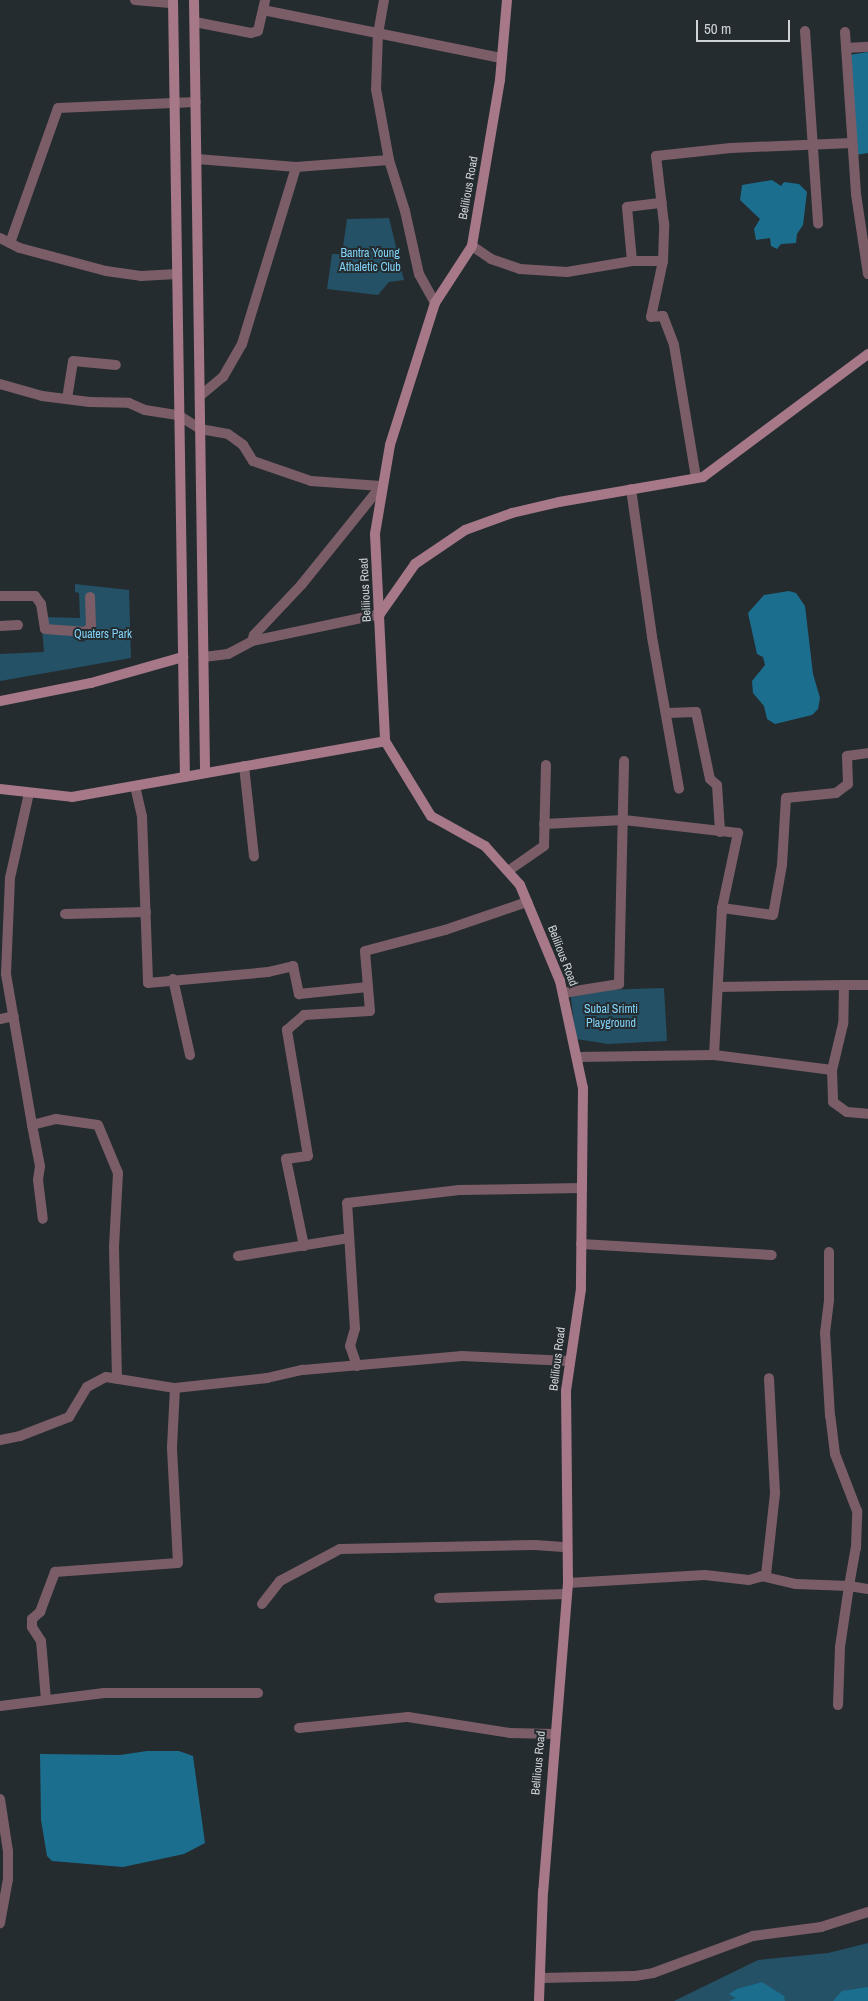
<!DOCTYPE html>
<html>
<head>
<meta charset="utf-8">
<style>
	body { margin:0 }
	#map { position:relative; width:868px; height:2001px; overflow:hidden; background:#242c30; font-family:"Archivo Narrow",sans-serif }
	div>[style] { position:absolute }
	.green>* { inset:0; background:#245165 }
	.water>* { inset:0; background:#1c6e8e }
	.street>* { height:10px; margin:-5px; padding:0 5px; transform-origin:5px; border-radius:5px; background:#7a5d67 }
	.secondary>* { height:10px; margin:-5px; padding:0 5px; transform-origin:5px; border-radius:5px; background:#a67888 }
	span { translate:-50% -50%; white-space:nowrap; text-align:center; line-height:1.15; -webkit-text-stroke:4px #242c30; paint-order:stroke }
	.street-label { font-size:12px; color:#ced3d6 }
	.park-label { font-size:12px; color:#81d3f9 }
	.scale { position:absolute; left:696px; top:20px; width:94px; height:22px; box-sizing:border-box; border:2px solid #ced3d6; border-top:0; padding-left:6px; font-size:15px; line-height:18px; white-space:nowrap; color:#ced3d6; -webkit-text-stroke:4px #242c30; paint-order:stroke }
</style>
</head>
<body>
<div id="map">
	<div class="green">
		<i style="clip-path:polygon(389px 218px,404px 280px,389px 282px,378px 295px,327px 289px,332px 254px,342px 254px,347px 219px)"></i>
		<i style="clip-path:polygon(75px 584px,129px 590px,131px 658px,0 681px,0 654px,44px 652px,41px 617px,80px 618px,79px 593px,75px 592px)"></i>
		<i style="clip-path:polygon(664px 988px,667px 1041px,608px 1044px,576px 1039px,570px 991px)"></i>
		<i style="clip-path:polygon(868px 1943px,868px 2001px,674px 2001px,758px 1960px,828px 1953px)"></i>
	</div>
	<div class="water">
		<i style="clip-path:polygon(868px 52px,868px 153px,856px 155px,849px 55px)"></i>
		<i style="clip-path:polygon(772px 180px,781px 186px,784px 182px,799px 184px,807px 192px,803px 225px,797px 234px,796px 243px,781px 244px,777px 249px,771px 246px,770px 238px,756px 240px,754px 229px,760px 219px,740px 200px,742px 185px)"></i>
		<i style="clip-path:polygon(789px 591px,796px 593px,805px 606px,813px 674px,820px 698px,818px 709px,812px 715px,775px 724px,767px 719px,764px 706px,753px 693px,752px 681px,765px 665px,763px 657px,757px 654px,748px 613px,764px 595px)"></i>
		<i style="clip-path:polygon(147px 1751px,179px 1751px,193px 1756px,205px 1843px,184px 1854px,123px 1867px,52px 1861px,47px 1856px,41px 1820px,40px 1754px,120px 1755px)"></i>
		<i style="clip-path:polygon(762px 1982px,784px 1996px,785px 2001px,729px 2001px,736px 1998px,729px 1994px,737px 1989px)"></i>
		<i style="clip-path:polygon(868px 1987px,868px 2001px,833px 2001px,842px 1991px)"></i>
	</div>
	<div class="street">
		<i style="left:135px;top:0;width:38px;rotate:5deg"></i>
		<i style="left:384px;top:0;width:34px;rotate:100deg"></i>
		<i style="left:378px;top:33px;width:56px;rotate:92deg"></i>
		<i style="left:376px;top:89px;width:72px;rotate:79.6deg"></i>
		<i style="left:389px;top:160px;width:53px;rotate:72.6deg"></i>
		<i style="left:405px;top:211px;width:65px;rotate:77.5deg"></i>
		<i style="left:419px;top:274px;width:33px;rotate:61deg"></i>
		<i style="left:263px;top:10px;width:244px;rotate:11.4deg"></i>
		<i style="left:195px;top:22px;width:57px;rotate:11.1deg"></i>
		<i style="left:251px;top:33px;width:7px;rotate:-16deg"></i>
		<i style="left:258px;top:31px;width:32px;rotate:-77deg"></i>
		<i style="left:805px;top:31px;width:193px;rotate:86.1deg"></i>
		<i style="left:845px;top:32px;width:162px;rotate:86.1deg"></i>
		<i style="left:856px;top:194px;width:81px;rotate:81.5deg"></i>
		<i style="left:846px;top:48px;width:22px;rotate:-3deg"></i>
		<i style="left:197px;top:159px;width:99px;rotate:4.6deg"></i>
		<i style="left:296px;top:167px;width:93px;rotate:-4.3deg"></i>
		<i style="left:0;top:238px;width:22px;rotate:27deg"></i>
		<i style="left:20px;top:248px;width:89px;rotate:15deg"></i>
		<i style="left:106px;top:271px;width:35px;rotate:8deg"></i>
		<i style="left:141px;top:276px;width:36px;rotate:-3deg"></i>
		<i style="left:10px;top:243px;width:143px;rotate:-70.4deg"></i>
		<i style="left:58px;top:108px;width:138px;rotate:-2.5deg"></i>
		<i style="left:472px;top:246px;width:23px;rotate:34deg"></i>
		<i style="left:491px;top:259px;width:31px;rotate:19deg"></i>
		<i style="left:520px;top:269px;width:47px;rotate:3.7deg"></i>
		<i style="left:567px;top:272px;width:66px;rotate:-9.6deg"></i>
		<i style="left:632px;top:261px;width:31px"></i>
		<i style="left:663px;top:261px;width:57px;rotate:102.1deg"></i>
		<i style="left:651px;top:317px;width:12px;rotate:-5deg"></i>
		<i style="left:663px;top:316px;width:31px;rotate:69deg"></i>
		<i style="left:674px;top:345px;width:135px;rotate:80.6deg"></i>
		<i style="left:632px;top:261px;width:54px;rotate:-95.3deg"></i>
		<i style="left:627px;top:207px;width:35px;rotate:-7deg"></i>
		<i style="left:663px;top:261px;width:37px;rotate:-88deg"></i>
		<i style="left:664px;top:224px;width:68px;rotate:-96.7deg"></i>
		<i style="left:656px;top:156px;width:75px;rotate:-6.1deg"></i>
		<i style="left:731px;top:148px;width:121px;rotate:-2.4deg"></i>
		<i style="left:0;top:384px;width:44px;rotate:15.9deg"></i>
		<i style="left:42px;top:396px;width:48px;rotate:7.1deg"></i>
		<i style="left:90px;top:402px;width:39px;rotate:1deg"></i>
		<i style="left:129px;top:403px;width:17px;rotate:24deg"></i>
		<i style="left:145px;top:410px;width:33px;rotate:9deg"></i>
		<i style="left:178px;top:415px;width:26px;rotate:32deg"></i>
		<i style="left:200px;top:429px;width:28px;rotate:10deg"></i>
		<i style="left:228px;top:434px;width:19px;rotate:36deg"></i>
		<i style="left:243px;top:445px;width:19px;rotate:58deg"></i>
		<i style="left:253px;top:461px;width:61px;rotate:19deg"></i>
		<i style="left:311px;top:481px;width:70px;rotate:4.1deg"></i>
		<i style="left:200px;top:396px;width:30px;rotate:-40deg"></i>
		<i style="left:223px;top:377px;width:38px;rotate:-60deg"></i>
		<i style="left:242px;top:344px;width:185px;rotate:-73deg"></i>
		<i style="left:67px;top:399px;width:38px;rotate:-81deg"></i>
		<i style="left:73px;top:361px;width:43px;rotate:5.3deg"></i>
		<i style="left:631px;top:489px;width:149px;rotate:81.9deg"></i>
		<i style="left:652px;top:637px;width:154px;rotate:79.9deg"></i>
		<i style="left:0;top:596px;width:35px"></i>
		<i style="left:35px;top:596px;width:10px;rotate:53deg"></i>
		<i style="left:41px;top:604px;width:25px;rotate:81deg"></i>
		<i style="left:45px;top:629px;width:41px;rotate:4.2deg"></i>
		<i style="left:86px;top:632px;width:8px;rotate:-50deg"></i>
		<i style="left:91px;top:626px;width:29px;rotate:-92deg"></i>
		<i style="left:0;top:626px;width:18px;rotate:-3deg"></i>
		<i style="left:252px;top:641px;width:6px;rotate:-72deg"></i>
		<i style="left:254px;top:635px;width:70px;rotate:-46.7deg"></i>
		<i style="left:302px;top:584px;width:126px;rotate:-51.1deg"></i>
		<i style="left:204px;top:657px;width:24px;rotate:-7deg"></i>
		<i style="left:228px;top:654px;width:27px;rotate:-28deg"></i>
		<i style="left:252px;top:641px;width:131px;rotate:-11.9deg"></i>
		<i style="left:668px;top:713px;width:28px;rotate:-2deg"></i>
		<i style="left:696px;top:712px;width:68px;rotate:78.2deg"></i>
		<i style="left:710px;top:779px;width:9px;rotate:41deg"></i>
		<i style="left:717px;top:785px;width:47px;rotate:86.3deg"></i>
		<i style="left:244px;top:766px;width:91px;rotate:83.7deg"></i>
		<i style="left:135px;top:786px;width:32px;rotate:77deg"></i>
		<i style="left:142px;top:817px;width:166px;rotate:87.9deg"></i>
		<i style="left:148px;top:983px;width:121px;rotate:-5.2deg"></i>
		<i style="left:268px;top:972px;width:26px;rotate:-13deg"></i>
		<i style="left:293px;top:966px;width:29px;rotate:78deg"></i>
		<i style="left:299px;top:994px;width:69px;rotate:-5.8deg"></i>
		<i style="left:29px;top:793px;width:87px;rotate:102.6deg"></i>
		<i style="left:10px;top:878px;width:96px;rotate:92.4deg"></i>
		<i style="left:6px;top:974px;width:153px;rotate:80.2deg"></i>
		<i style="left:32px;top:1125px;width:25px;rotate:-14deg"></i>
		<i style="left:56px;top:1119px;width:42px;rotate:8.1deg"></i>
		<i style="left:98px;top:1125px;width:52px;rotate:67.4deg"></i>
		<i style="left:118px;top:1173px;width:74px;rotate:93.1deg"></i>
		<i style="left:114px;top:1247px;width:132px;rotate:88.7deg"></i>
		<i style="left:544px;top:824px;width:80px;rotate:-2.9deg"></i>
		<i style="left:624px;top:820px;width:115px;rotate:6.5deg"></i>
		<i style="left:738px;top:833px;width:77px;rotate:102deg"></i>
		<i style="left:508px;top:871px;width:44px;rotate:-34.8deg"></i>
		<i style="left:544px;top:846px;width:81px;rotate:-88.6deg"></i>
		<i style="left:65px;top:914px;width:81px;rotate:-1.4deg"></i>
		<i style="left:173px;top:979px;width:78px;rotate:77.4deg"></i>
		<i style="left:844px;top:985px;width:24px"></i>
		<i style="left:718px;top:987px;width:126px;rotate:-0.9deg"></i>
		<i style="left:844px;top:985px;width:39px;rotate:91deg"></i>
		<i style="left:843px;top:1024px;width:47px;rotate:103.4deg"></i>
		<i style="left:832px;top:1070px;width:32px;rotate:88deg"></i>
		<i style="left:833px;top:1102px;width:17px;rotate:36deg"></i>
		<i style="left:847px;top:1112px;width:21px;rotate:5deg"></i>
		<i style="left:563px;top:993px;width:57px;rotate:-9.1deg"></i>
		<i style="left:619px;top:984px;width:223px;rotate:-88.7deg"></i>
		<i style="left:0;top:1019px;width:14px;rotate:-12deg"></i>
		<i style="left:714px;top:1055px;width:119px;rotate:7.2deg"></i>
		<i style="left:577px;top:1057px;width:137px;rotate:-0.8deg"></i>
		<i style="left:714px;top:1055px;width:147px;rotate:-86.9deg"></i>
		<i style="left:722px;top:908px;width:51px;rotate:7.8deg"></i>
		<i style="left:773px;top:915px;width:51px;rotate:-79.8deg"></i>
		<i style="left:782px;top:865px;width:67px;rotate:-86.6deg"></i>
		<i style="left:786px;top:798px;width:50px;rotate:-5.7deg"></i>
		<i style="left:836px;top:793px;width:15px;rotate:-37deg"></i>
		<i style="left:848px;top:784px;width:28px;rotate:-92deg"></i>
		<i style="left:847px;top:756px;width:21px;rotate:-8deg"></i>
		<i style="left:32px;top:1125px;width:42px;rotate:79deg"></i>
		<i style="left:40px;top:1166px;width:14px;rotate:98deg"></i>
		<i style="left:38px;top:1180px;width:39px;rotate:83deg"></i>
		<i style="left:581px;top:1244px;width:191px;rotate:3.3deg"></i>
		<i style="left:304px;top:1246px;width:89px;rotate:-101.7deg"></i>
		<i style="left:286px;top:1159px;width:22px;rotate:-8deg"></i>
		<i style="left:308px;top:1156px;width:128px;rotate:-99.5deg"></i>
		<i style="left:287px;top:1030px;width:23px;rotate:-41deg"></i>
		<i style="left:304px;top:1015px;width:66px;rotate:-3.5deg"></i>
		<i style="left:370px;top:1011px;width:60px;rotate:-94.8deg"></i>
		<i style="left:365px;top:951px;width:83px;rotate:-14.7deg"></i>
		<i style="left:445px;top:930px;width:87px;rotate:-18.9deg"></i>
		<i style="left:238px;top:1256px;width:112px;rotate:-9.2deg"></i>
		<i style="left:357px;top:1366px;width:21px;rotate:-109deg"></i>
		<i style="left:350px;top:1346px;width:18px;rotate:-74deg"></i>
		<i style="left:355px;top:1329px;width:126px;rotate:-93.6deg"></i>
		<i style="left:347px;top:1203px;width:113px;rotate:-6.6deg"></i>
		<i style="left:459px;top:1190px;width:123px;rotate:-0.9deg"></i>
		<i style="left:0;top:1440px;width:20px;rotate:-11deg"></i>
		<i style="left:20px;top:1436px;width:53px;rotate:-21.2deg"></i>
		<i style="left:69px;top:1417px;width:35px;rotate:-59deg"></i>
		<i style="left:87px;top:1387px;width:21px;rotate:-28deg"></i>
		<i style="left:106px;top:1377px;width:70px;rotate:9.1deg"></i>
		<i style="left:175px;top:1388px;width:93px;rotate:-6.2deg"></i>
		<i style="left:267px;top:1378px;width:37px;rotate:-13deg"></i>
		<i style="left:303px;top:1370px;width:160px;rotate:-5deg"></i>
		<i style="left:462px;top:1356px;width:108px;rotate:2.7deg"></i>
		<i style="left:761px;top:1576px;width:36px;rotate:13deg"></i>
		<i style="left:796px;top:1584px;width:53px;rotate:2.2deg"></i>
		<i style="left:849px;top:1586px;width:39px;rotate:-80deg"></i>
		<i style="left:856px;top:1548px;width:37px;rotate:-88deg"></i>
		<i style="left:857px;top:1511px;width:61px;rotate:-111.1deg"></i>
		<i style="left:835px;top:1454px;width:38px;rotate:-97deg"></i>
		<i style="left:830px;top:1416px;width:83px;rotate:-93.4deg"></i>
		<i style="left:825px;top:1333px;width:34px;rotate:-83deg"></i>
		<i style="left:829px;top:1299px;width:47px;rotate:-90deg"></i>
		<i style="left:568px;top:1583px;width:137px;rotate:-3.3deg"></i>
		<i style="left:705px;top:1575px;width:44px;rotate:6.5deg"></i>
		<i style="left:749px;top:1580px;width:18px;rotate:-16deg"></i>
		<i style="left:766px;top:1575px;width:82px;rotate:-83.7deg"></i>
		<i style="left:775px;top:1493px;width:115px;rotate:-93deg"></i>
		<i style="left:439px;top:1598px;width:128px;rotate:-1.8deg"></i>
		<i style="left:262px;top:1604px;width:29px;rotate:-52deg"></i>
		<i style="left:280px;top:1581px;width:68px;rotate:-28.1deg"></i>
		<i style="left:340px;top:1549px;width:195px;rotate:-1.2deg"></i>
		<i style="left:535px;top:1545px;width:32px;rotate:4deg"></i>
		<i style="left:46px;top:1700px;width:59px;rotate:-94.8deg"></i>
		<i style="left:41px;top:1641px;width:17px;rotate:-123deg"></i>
		<i style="left:32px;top:1627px;width:8px;rotate:-90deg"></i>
		<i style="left:32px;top:1619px;width:11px;rotate:-41deg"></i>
		<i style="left:40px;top:1612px;width:43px;rotate:-69.4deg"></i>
		<i style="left:55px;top:1572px;width:123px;rotate:-4.2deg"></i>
		<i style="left:178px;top:1563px;width:116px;rotate:-93deg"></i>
		<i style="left:172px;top:1447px;width:59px;rotate:-87.1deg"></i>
		<i style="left:838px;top:1705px;width:58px;rotate:-88deg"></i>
		<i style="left:840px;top:1647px;width:62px;rotate:-81.6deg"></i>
		<i style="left:849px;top:1586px;width:19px;rotate:9deg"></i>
		<i style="left:0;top:1706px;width:105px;rotate:-7.1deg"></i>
		<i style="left:104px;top:1693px;width:154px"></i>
		<i style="left:299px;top:1728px;width:110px;rotate:-5.8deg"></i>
		<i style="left:408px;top:1717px;width:103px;rotate:8.9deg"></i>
		<i style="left:510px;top:1733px;width:44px;rotate:1.3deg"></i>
		<i style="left:0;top:1799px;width:53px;rotate:81.3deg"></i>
		<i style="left:8px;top:1851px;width:28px;rotate:90deg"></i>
		<i style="left:8px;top:1879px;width:45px;rotate:100.3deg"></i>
		<i style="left:540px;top:1978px;width:95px;rotate:-1.2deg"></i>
		<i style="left:635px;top:1976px;width:18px;rotate:-9deg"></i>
		<i style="left:653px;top:1973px;width:107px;rotate:-20.3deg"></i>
		<i style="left:753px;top:1936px;width:69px;rotate:-7.5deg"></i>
		<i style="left:821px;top:1927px;width:49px;rotate:-17.7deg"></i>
	</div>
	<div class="secondary">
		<i style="left:173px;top:0;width:777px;rotate:89.12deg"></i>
		<i style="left:194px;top:0;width:773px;rotate:89.18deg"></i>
		<i style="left:507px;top:0;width:80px;rotate:95deg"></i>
		<i style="left:500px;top:80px;width:168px;rotate:99.6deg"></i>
		<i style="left:472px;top:246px;width:68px;rotate:123deg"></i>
		<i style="left:435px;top:303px;width:149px;rotate:107.6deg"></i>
		<i style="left:390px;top:445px;width:90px;rotate:99.6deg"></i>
		<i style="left:375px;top:534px;width:207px;rotate:87.2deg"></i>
		<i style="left:385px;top:741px;width:88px;rotate:58.5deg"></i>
		<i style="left:431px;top:816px;width:62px;rotate:29.1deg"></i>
		<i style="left:485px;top:846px;width:52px;rotate:48.1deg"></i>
		<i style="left:520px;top:885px;width:104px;rotate:67.4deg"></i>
		<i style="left:560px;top:981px;width:109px;rotate:77.9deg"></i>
		<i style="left:583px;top:1088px;width:201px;rotate:90.6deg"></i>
		<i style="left:581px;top:1289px;width:103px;rotate:98.4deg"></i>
		<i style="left:566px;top:1391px;width:192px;rotate:89.4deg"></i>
		<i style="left:568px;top:1583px;width:309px;rotate:94.6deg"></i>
		<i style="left:543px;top:1891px;width:110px;rotate:92.1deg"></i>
		<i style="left:380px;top:614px;width:61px;rotate:-55deg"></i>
		<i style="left:415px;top:564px;width:60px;rotate:-34.2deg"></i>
		<i style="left:465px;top:530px;width:50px;rotate:-19.9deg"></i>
		<i style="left:512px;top:513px;width:48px;rotate:-13.2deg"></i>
		<i style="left:559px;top:502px;width:146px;rotate:-9.8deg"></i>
		<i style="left:703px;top:477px;width:206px;rotate:-36.7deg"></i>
		<i style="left:0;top:701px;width:93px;rotate:-11.2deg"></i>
		<i style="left:91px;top:683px;width:96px;rotate:-15.8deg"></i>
		<i style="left:0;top:789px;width:72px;rotate:6.3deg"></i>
		<i style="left:72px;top:797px;width:318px;rotate:-10.1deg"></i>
	</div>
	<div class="street-label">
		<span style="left:469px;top:188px;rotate:-80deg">Belilious Road</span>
		<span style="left:366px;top:590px;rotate:-93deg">Belilious Road</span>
		<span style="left:562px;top:956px;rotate:69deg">Belilious Road</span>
		<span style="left:558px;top:1359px;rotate:-83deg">Belilious Road</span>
		<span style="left:539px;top:1763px;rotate:-85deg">Belilious Road</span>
	</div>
	<div class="park-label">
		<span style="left:370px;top:261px">Bantra Young<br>Athaletic Club</span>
		<span style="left:103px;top:635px">Quaters Park</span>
		<span style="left:611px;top:1017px">Subal Srimti<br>Playground</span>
	</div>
	<div class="scale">50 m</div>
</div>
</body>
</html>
